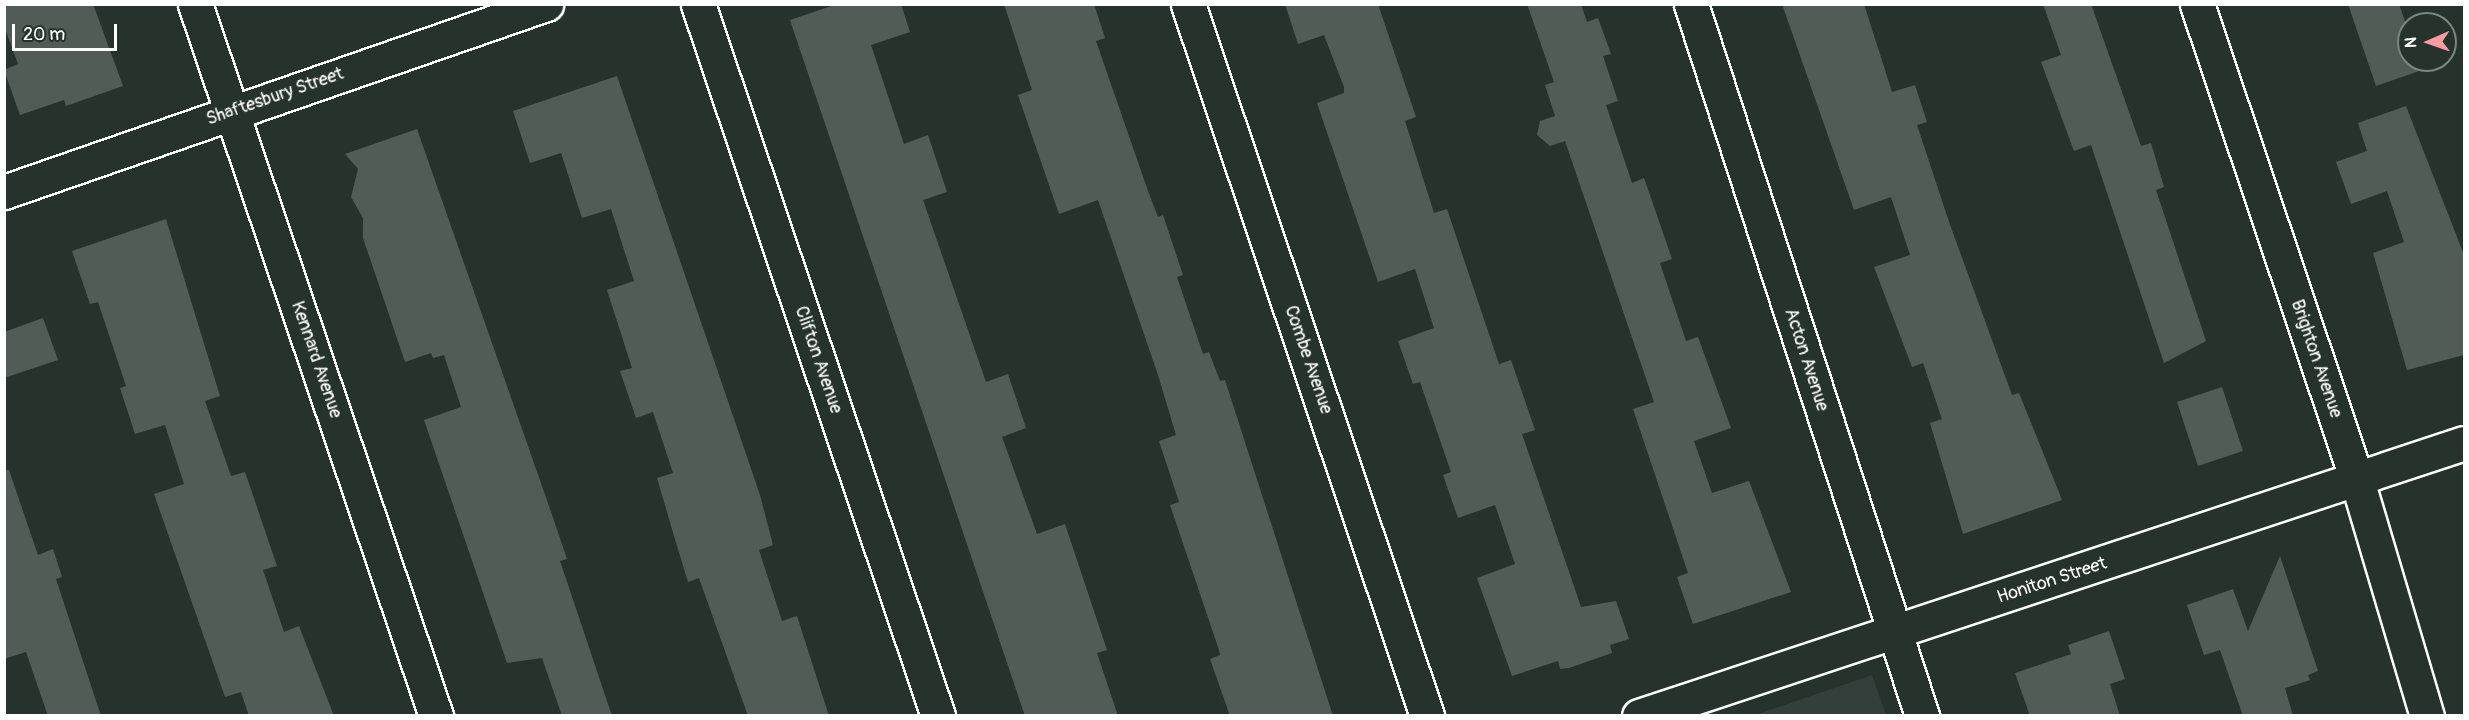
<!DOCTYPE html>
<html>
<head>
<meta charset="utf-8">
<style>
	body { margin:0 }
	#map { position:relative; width:2469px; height:720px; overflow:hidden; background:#26332d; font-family:Pangolin,sans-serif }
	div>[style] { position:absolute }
	.built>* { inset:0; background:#333f3a }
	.building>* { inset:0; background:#515c57 }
	.roads { filter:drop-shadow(2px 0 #fff) drop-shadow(-2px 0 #fff) drop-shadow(0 2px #fff) drop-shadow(0 -2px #fff) }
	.minor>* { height:33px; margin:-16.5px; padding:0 16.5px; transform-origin:16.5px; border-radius:16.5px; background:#26332d }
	span { translate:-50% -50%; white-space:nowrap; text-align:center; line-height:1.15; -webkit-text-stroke:4.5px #26332d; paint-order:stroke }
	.street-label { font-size:18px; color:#fff }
	.frame { position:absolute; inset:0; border:6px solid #fff; pointer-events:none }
	.north { position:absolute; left:2397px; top:12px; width:60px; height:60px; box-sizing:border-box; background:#26332d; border:2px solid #7d8581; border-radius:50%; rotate:268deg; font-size:16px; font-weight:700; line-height:24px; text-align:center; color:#fff }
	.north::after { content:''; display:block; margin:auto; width:21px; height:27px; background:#ff9aa2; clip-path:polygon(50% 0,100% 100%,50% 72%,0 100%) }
	.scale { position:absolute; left:12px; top:24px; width:105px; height:27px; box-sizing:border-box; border:3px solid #fff; border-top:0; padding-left:8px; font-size:18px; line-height:21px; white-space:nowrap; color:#fff; -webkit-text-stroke:4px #26332d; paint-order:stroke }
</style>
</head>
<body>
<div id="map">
	<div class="built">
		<i style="clip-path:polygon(1872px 675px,1886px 715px,1755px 715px)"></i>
	</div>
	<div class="building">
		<i style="clip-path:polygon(4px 4px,93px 4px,123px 86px,66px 106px,64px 100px,20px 115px,4px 70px,18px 64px,4px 26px)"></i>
		<i style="clip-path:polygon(837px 4px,901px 4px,910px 32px,871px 45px,904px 144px,928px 135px,947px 192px,923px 200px,986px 382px,1008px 374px,1026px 428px,1002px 437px,1037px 534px,1065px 524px,1107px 650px,1097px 653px,1118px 716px,1025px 716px,790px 20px)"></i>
		<i style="clip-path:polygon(1004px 4px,1094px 4px,1105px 38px,1096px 41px,1148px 191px,1158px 217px,1163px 215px,1183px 275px,1177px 277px,1203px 354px,1209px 352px,1220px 381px,1225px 380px,1333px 716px,1230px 716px,1210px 659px,1220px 655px,1219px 650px,1170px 505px,1179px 502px,1159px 441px,1176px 435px,1158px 375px,1098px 200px,1059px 214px,1018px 95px,1032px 90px)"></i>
		<i style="clip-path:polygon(1285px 4px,1378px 4px,1416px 117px,1405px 121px,1434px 213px,1447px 209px,1499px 364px,1511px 360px,1535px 430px,1522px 434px,1581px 607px,1616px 601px,1629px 639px,1610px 645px,1612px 653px,1569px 668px,1560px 669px,1558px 661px,1512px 676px,1477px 578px,1515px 564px,1495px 505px,1458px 518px,1443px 475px,1451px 472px,1420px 382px,1413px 384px,1398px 341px,1434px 328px,1415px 269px,1378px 282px,1317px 103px,1344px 93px,1344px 87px,1324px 35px,1298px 44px)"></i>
		<i style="clip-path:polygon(1527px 4px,1581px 4px,1587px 22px,1598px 18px,1611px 54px,1603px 56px,1618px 101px,1606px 105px,1632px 183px,1644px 178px,1660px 224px,1672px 259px,1660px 263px,1686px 341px,1698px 337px,1731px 428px,1694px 441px,1712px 493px,1749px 481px,1791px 592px,1693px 624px,1677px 577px,1688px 573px,1633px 409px,1654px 402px,1565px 141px,1550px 146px,1537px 135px,1540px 121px,1555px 116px,1545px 85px,1554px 82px)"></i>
		<i style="clip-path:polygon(1782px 4px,1864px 4px,1892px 92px,1915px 85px,1927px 122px,1917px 125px,1949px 222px,2012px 395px,2019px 393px,2062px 500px,1963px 534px,1930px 423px,1942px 419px,1923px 363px,1912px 367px,1874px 267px,1910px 255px,1891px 197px,1854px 210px)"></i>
		<i style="clip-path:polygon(2043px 4px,2091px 4px,2141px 146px,2151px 143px,2164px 187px,2156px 190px,2206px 341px,2164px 363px,2091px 145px,2074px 151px,2041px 62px,2061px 55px)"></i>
		<i style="clip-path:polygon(2348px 4px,2399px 4px,2409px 33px,2409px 60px,2418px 60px,2422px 70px,2376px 86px)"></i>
		<i style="clip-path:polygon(617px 76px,760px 495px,773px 545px,759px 550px,782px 621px,797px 616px,829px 716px,748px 716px,699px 578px,688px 582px,674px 536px,657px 478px,673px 473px,653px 412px,636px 418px,620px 371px,632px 368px,607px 290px,634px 281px,611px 209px,582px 218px,561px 153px,530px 163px,513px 111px)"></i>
		<i style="clip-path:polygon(2406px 106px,2464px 255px,2464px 355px,2407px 370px,2373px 253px,2404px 242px,2387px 191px,2351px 204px,2336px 162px,2367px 151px,2358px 123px)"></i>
		<i style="clip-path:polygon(417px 129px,549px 506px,567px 559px,560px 561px,612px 716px,562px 716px,542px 658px,507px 663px,424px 420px,461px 407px,444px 355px,433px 358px,431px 353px,405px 362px,363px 238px,363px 218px,351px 197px,358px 169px,345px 154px)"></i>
		<i style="clip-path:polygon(166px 219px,220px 396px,205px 401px,231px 476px,245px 472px,277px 566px,263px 570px,284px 632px,299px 626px,334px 716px,249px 716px,241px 692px,225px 697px,154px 494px,184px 484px,165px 425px,135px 434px,120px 388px,126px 386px,98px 302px,90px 304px,72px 251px)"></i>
		<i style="clip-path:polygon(43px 318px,58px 360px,4px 378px,4px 332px)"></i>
		<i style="clip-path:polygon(2222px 387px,2243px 451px,2198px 466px,2177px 402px)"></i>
		<i style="clip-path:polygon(4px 470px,9px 470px,38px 555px,53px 549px,62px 577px,56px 579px,101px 716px,48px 716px,26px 652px,4px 659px)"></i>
		<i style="clip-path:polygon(2280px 556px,2318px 671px,2308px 675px,2310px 680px,2285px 688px,2293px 716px,2243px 716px,2220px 650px,2204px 655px,2187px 605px,2233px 589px,2248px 631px)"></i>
		<i style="clip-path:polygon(2109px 631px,2125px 679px,2110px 684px,2120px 716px,2030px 716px,2015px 673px,2071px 654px,2068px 645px)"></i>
	</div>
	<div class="roads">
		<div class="minor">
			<i style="left:195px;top:4px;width:752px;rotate:71.3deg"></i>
			<i style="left:698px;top:4px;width:751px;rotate:71.37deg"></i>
			<i style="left:1188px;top:4px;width:751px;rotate:71.44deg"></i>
			<i style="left:1691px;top:4px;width:749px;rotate:72.02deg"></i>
			<i style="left:2197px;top:4px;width:502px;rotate:71.42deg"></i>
			<i style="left:2357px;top:480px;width:246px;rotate:73.5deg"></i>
			<i style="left:4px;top:192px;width:574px;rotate:-19.13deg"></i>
			<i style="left:1639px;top:716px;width:869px;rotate:-18.31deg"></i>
		</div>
	</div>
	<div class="street-label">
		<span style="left:275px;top:97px;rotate:-19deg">Shaftesbury Street</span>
		<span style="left:2316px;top:359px;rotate:71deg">Brighton Avenue</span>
		<span style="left:316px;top:360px;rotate:71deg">Kennard Avenue</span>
		<span style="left:818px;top:360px;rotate:71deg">Clifton Avenue</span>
		<span style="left:1308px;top:360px;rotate:71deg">Combe Avenue</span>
		<span style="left:1806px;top:360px;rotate:72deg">Acton Avenue</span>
		<span style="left:2052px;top:581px;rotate:-18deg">Honiton Street</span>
	</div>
	<div class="frame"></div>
	<div class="north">N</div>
	<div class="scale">20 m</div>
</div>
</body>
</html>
